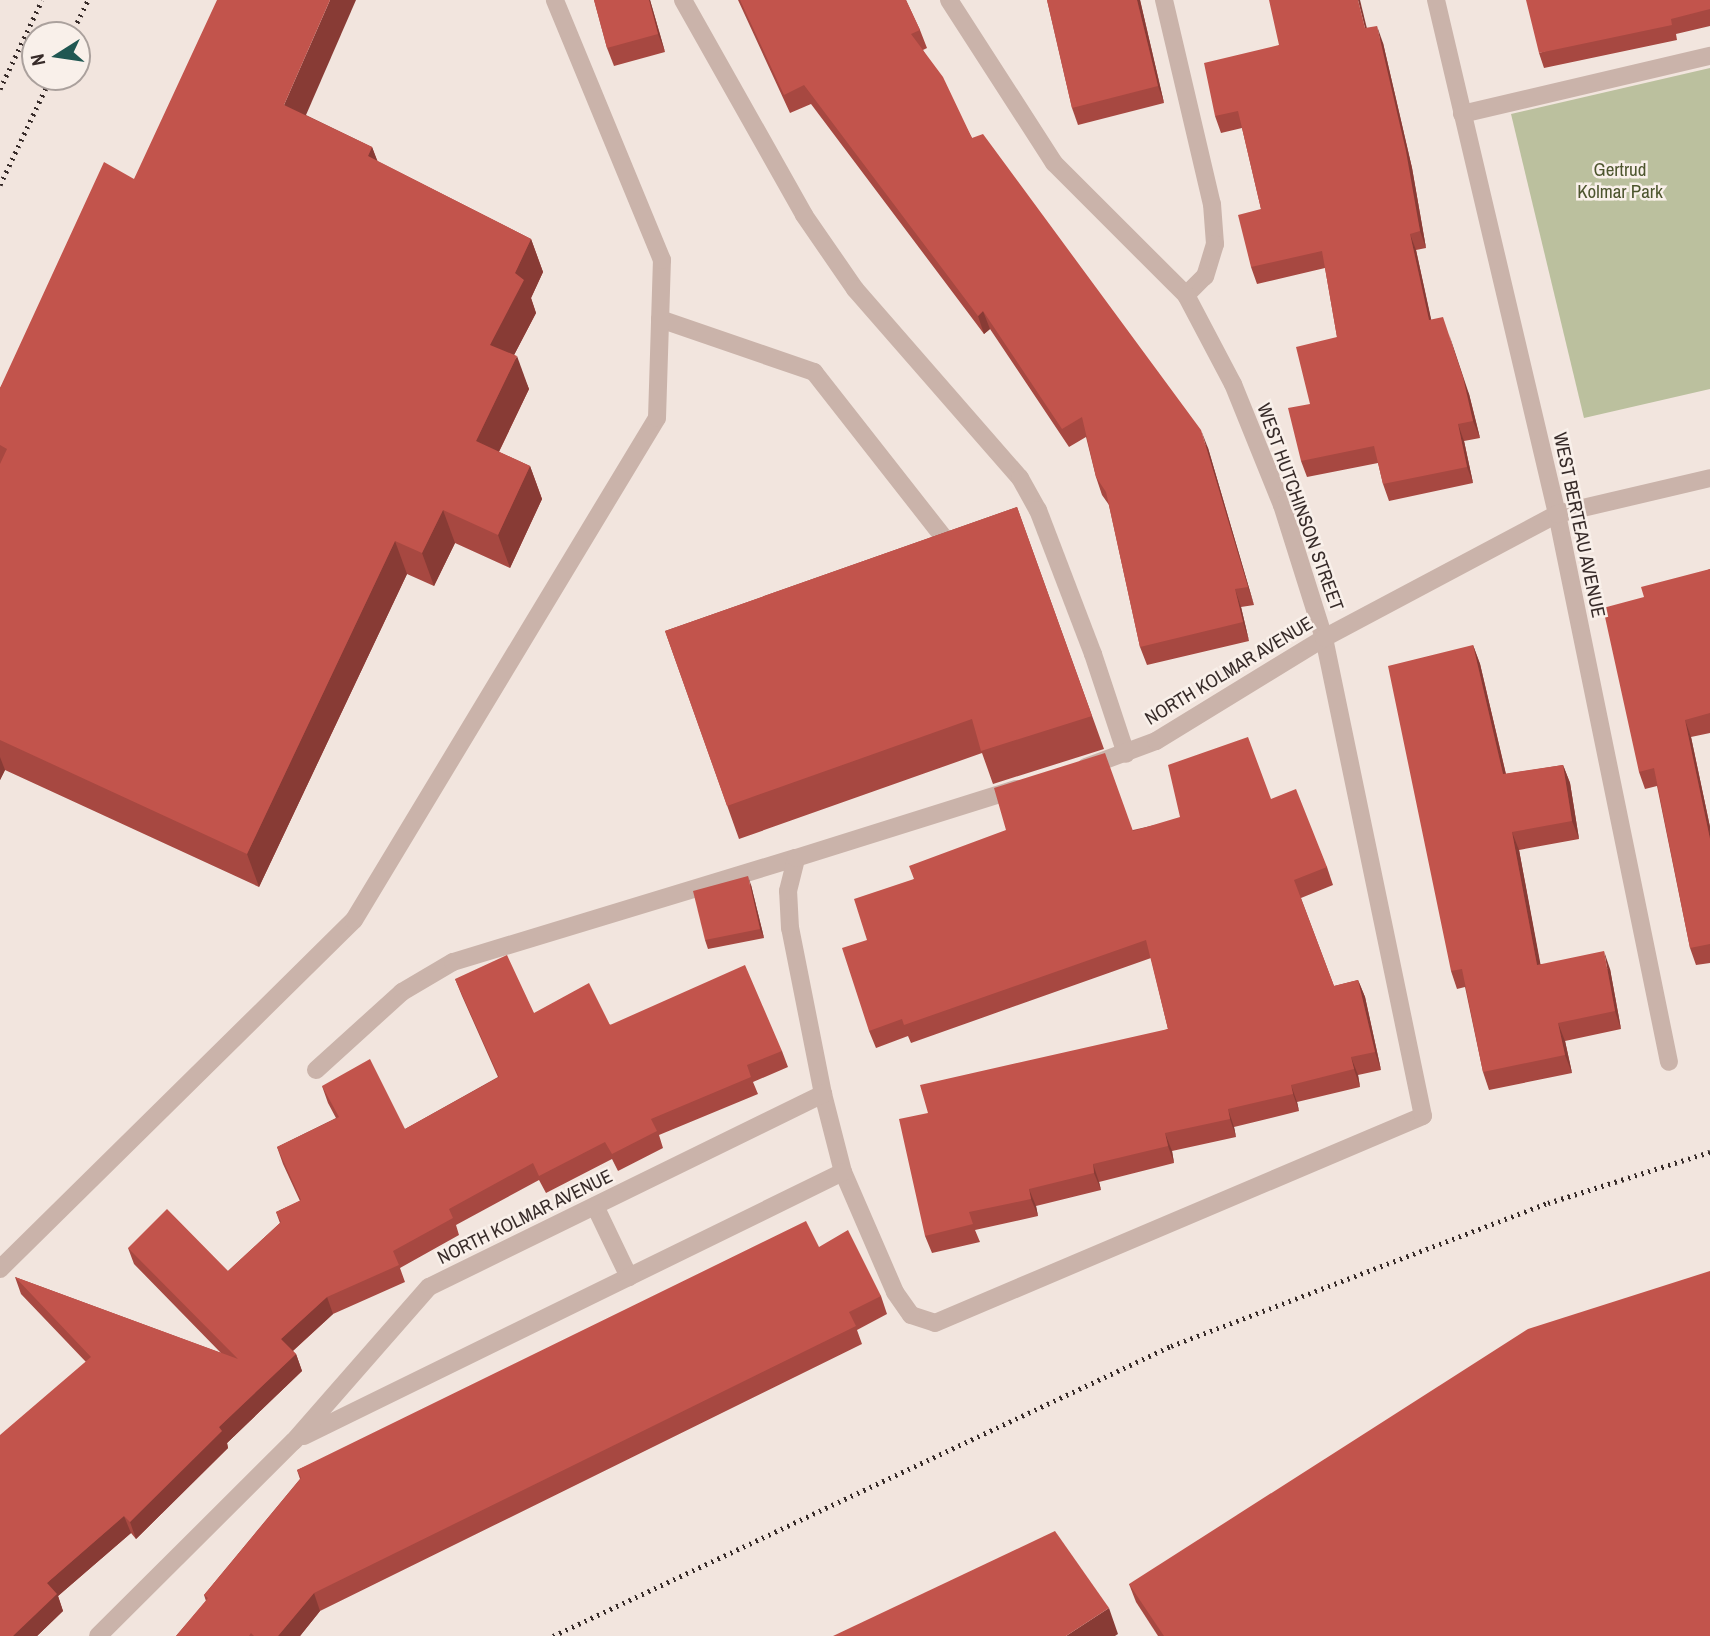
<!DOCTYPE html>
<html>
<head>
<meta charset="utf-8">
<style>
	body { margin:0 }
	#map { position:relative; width:1710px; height:1636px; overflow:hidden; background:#f2e5de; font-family:"Archivo Narrow",sans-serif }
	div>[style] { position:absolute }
	.green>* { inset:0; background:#bbc09e }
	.lane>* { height:18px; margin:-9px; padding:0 9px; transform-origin:9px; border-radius:9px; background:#cab3aa }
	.street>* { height:18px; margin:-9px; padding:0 9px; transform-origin:9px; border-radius:9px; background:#cab3aa }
	.rail>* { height:5px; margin-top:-2.5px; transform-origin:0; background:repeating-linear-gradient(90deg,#372b29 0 2px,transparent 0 7px) }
	.wall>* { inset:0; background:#a74841 }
	.shaded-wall>* { inset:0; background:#883b35 }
	.building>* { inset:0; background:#c2544c }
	span { translate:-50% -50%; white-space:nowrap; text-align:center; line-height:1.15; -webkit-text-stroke:5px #f9f0ea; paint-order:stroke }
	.park-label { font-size:19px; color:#4d552e }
	.street-label { font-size:19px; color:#372b29 }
	.north { position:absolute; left:21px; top:21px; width:70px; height:70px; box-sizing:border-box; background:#f9f0ea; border:2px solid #aba19d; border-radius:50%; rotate:258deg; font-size:19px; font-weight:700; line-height:28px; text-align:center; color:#372b29 }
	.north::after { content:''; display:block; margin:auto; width:24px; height:32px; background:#205752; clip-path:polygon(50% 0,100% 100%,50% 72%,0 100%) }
</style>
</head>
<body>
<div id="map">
	<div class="green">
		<i style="clip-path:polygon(1710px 68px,1710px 389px,1584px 418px,1511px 114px)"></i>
	</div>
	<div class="lane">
		<i style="left:683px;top:0;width:247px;rotate:60.6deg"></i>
		<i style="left:804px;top:215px;width:90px;rotate:55.4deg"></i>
		<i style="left:855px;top:289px;width:251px;rotate:48.9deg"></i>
		<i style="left:1020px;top:478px;width:37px;rotate:61deg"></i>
		<i style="left:1038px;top:510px;width:154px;rotate:69.1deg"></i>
		<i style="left:1093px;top:654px;width:105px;rotate:71.7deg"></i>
		<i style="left:1164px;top:0;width:210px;rotate:76.8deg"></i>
		<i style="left:1212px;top:204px;width:40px;rotate:85.7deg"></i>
		<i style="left:1215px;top:244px;width:34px;rotate:107deg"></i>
		<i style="left:1205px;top:276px;width:27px;rotate:135deg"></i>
		<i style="left:1462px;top:114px;width:255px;rotate:-13.2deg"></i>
		<i style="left:660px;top:319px;width:163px;rotate:19deg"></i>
		<i style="left:814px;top:372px;width:219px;rotate:51.9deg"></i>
		<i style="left:316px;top:1070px;width:116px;rotate:-42.2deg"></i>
		<i style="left:402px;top:992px;width:59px;rotate:-30.5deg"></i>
		<i style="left:453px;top:962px;width:358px;rotate:-16.9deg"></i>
		<i style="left:595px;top:1206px;width:79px;rotate:64.4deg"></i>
		<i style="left:0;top:1269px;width:497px;rotate:-44.6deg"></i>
		<i style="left:354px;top:920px;width:586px;rotate:-58.89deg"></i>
		<i style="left:657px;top:418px;width:158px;rotate:-88.2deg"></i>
		<i style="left:662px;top:260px;width:281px;rotate:-112.4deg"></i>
		<i style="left:911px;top:1315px;width:25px;rotate:18deg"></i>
		<i style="left:935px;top:1323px;width:530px;rotate:-22.99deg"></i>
	</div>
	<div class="street">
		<i style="left:949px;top:0;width:194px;rotate:57.2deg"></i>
		<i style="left:1054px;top:163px;width:187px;rotate:45deg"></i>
		<i style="left:1186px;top:295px;width:101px;rotate:62.2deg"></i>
		<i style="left:1233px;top:384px;width:131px;rotate:68deg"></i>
		<i style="left:1282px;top:505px;width:139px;rotate:72.5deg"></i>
		<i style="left:1324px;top:638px;width:488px;rotate:78.3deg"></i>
		<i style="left:1436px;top:0;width:528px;rotate:76.75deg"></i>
		<i style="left:1557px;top:514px;width:559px;rotate:78.45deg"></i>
		<i style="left:1086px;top:767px;width:75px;rotate:-20.4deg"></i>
		<i style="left:1156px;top:741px;width:197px;rotate:-31.5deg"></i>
		<i style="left:1324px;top:638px;width:264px;rotate:-28deg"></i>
		<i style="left:1557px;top:514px;width:157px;rotate:-13.2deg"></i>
		<i style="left:911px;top:1315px;width:28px;rotate:-125deg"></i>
		<i style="left:895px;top:1292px;width:131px;rotate:-113.4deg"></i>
		<i style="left:843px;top:1172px;width:81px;rotate:-104.4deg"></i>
		<i style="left:823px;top:1094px;width:169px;rotate:-101.2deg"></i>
		<i style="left:790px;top:928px;width:37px;rotate:-93deg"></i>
		<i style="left:788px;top:891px;width:34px;rotate:-76deg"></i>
		<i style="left:796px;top:858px;width:231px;rotate:-17.4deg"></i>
		<i style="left:304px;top:1436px;width:600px;rotate:-26.1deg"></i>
		<i style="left:98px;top:1636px;width:276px;rotate:-44.9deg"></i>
		<i style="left:294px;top:1441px;width:205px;rotate:-48.8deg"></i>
		<i style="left:429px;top:1287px;width:439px;rotate:-26.1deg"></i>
	</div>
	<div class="rail">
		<i style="left:71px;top:35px;width:39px;rotate:-64deg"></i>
		<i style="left:0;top:89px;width:98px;rotate:-64.7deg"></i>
		<i style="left:0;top:185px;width:119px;rotate:-64.7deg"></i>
		<i style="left:553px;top:1636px;width:683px;rotate:-25.14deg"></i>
		<i style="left:1171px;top:1346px;width:403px;rotate:-20.8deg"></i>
		<i style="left:1548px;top:1203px;width:170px;rotate:-17.5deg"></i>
	</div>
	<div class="wall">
		<i style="clip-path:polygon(594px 0,650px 0,665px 52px,614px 66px,607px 48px)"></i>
		<i style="clip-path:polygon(738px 0,906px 0,920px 30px,927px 48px,923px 50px,972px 138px,1208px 448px,1254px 605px,1241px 607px,1249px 641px,1147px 665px,1140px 647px,1109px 505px,1102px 495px,1096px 477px,1086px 437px,1069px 447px,990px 329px,984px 334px,811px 104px,790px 113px)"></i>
		<i style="clip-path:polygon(1047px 0,1140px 0,1164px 103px,1078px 125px,1072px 108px)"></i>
		<i style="clip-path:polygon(1710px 0,1710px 26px,1676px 34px,1677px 40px,1544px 68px,1539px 53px)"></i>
		<i style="clip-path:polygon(1367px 28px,1383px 43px,1412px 168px,1426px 248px,1416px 250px,1431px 320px,1469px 394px,1480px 438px,1464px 441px,1473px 483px,1389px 501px,1383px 484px,1378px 463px,1307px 477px,1301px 461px,1310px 404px,1337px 337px,1325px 268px,1257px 284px,1251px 267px,1261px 209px,1242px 128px,1221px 133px,1215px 116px,1279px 45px)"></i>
		<i style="clip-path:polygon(306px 115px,372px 147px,377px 161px,531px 239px,543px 272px,531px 298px,536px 313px,514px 355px,529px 389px,499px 452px,530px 466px,542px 499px,510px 568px,455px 543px,434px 586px,407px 574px,259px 887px,5px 770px,0 780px,0 388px,134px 179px)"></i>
		<i style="clip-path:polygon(1017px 507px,1104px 749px,993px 784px,982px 753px,739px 839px,665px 631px)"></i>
		<i style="clip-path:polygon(1710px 569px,1710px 733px,1691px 737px,1710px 827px,1710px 963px,1696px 965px,1690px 948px,1657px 786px,1645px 789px,1639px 772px,1644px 597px)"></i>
		<i style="clip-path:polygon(1473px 645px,1480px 664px,1506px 774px,1563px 765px,1570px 783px,1579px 839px,1519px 850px,1540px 964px,1610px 969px,1621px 1029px,1565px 1041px,1572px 1073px,1489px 1090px,1483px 1072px,1465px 987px,1457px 989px,1451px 971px)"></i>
		<i style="clip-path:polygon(1271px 799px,1327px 867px,1333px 885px,1301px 898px,1334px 986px,1358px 980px,1365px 997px,1381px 1070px,1358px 1075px,1360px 1087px,1297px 1102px,1299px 1111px,1234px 1127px,1236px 1137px,1172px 1151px,1174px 1163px,1099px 1182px,1101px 1190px,1036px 1206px,1038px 1216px,975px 1230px,980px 1242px,932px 1253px,925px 1236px,928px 1113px,1168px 1029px,1151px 958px,911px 1043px,908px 1036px,876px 1048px,869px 1031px,867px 940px,914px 879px)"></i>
		<i style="clip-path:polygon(751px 885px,764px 938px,708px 949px,705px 940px)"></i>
		<i style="clip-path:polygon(455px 979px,534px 1013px,782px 1051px,788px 1067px,753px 1082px,758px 1094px,659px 1135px,663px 1148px,618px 1171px,612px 1159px,546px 1193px,539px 1180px,456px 1225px,459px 1235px,400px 1268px,405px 1282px,333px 1314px,293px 1351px,296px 1354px,302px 1371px,227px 1443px,228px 1448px,136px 1539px,131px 1533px,58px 1596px,63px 1611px,37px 1636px,0 1636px,86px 1362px,21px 1294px,15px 1277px,221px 1353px,134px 1264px,128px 1248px,228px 1271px,280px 1223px,276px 1212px,300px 1201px,283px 1164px,277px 1147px,336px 1118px,328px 1103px,322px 1086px,405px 1129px,498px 1077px,462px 996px)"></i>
		<i style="clip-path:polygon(819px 1247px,881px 1296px,887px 1314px,857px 1330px,862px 1344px,320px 1611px,300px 1636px,176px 1636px,206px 1601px,204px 1595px,300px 1479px,297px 1470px)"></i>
		<i style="clip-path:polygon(1129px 1584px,1710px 1636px,1158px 1636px,1136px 1602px)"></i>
	</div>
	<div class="shaded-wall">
		<i style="clip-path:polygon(330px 0,356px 0,296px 138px,284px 105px)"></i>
		<i style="clip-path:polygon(649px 0,650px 0,665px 52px,658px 34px)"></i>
		<i style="clip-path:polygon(1137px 0,1140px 0,1164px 103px,1158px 86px)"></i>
		<i style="clip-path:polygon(1358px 0,1360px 0,1371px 45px,1365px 28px)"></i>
		<i style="clip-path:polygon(1377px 26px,1383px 43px,1412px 168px,1426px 248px,1420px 231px)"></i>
		<i style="clip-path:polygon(372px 147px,385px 180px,368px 156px)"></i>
		<i style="clip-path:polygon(1410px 234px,1416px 250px,1435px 337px,1429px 320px)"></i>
		<i style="clip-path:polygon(531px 239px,543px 272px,531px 298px,536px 313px,502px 378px,490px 345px,515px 273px)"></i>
		<i style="clip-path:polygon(983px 311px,990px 329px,984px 334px,978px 316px)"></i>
		<i style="clip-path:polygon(1449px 334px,1469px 394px,1480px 438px,1473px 421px)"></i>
		<i style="clip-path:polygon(517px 356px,529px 389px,488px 474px,476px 441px)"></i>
		<i style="clip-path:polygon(1458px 424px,1464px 441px,1473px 483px,1467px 467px)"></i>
		<i style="clip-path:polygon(1201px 430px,1208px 448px,1254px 605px,1248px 587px)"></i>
		<i style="clip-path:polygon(530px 466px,542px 499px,510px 568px,498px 535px)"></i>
		<i style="clip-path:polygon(443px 510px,455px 543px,434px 586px,422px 553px)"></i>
		<i style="clip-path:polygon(395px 541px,407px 574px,259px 887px,247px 854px)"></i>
		<i style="clip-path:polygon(1235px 589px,1241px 607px,1249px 641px,1243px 622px)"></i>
		<i style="clip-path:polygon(1473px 645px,1480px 664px,1510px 792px,1503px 774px)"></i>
		<i style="clip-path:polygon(1685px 720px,1691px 737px,1710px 827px,1710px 839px)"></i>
		<i style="clip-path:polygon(0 757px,5px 770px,0 780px)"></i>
		<i style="clip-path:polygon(1563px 765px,1570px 783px,1579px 839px,1572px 821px)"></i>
		<i style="clip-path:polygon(1512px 832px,1519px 850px,1544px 983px,1537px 965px)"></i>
		<i style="clip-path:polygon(748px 876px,751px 885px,764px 938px,760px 929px)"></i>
		<i style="clip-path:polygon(1604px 951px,1610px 969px,1621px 1029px,1615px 1011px)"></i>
		<i style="clip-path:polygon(1358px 980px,1365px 997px,1381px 1070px,1375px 1052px)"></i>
		<i style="clip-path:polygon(1558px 1023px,1565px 1041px,1572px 1073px,1565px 1055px)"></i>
		<i style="clip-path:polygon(1351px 1057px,1358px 1075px,1360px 1087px,1354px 1069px)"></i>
		<i style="clip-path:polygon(1291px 1085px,1297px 1102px,1299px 1111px,1293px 1094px)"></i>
		<i style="clip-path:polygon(1228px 1109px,1234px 1127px,1236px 1137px,1230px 1119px)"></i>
		<i style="clip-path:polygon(1165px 1133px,1172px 1151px,1174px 1163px,1168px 1146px)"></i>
		<i style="clip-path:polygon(1093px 1164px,1099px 1182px,1101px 1190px,1094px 1173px)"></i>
		<i style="clip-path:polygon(1029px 1189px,1036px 1206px,1038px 1216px,1031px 1199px)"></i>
		<i style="clip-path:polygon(327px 1297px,333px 1314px,287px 1356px,281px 1339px)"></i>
		<i style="clip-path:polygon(296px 1354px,302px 1371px,227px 1443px,228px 1448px,136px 1539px,130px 1522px,219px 1427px)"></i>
		<i style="clip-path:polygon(124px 1516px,131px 1533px,58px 1596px,63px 1611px,37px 1636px,13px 1636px,47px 1583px)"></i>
		<i style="clip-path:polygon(314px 1593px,320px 1611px,300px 1636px,278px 1636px)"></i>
		<i style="clip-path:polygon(1109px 1608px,1118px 1634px,1115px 1636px,1066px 1636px)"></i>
	</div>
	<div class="building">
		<i style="clip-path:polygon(217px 0,330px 0,284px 105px,372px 147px,368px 156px,531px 239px,515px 273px,524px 280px,490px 345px,517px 356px,476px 441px,530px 466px,498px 535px,443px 510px,422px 553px,395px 541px,247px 854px,0 740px,0 464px,7px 449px,0 445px,0 388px,104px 162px,134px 179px)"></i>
		<i style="clip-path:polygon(594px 0,649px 0,658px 34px,607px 48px)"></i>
		<i style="clip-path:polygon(740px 0,906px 0,920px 30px,911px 34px,943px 77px,972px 138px,983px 134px,1201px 430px,1248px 587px,1235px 589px,1243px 622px,1140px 647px,1106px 492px,1096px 477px,1082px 417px,1062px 429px,983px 311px,978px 316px,804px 85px,784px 95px)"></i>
		<i style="clip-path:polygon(1047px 0,1137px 0,1158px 86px,1072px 108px)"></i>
		<i style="clip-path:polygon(1269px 0,1358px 0,1365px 28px,1377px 26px,1406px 151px,1420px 231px,1410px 234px,1429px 320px,1443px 317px,1463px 377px,1473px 421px,1458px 424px,1467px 467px,1383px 484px,1374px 446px,1301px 461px,1288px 408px,1310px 404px,1296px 347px,1337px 337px,1322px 251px,1251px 267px,1238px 215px,1261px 209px,1238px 111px,1215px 116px,1204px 63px,1279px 45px)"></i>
		<i style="clip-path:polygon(1526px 0,1710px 0,1710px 9px,1671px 19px,1672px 25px,1539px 53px)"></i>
		<i style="clip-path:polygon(1017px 507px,1092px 716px,981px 751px,972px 719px,727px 806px,665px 631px)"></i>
		<i style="clip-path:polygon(1710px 569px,1710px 713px,1685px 720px,1710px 839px,1710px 944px,1690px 948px,1654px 768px,1639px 772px,1603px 608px,1644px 597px,1641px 587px)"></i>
		<i style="clip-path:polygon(1473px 645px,1503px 774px,1563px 765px,1572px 821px,1512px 832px,1537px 965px,1604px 951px,1615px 1011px,1558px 1023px,1565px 1055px,1483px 1072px,1462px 969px,1451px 971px,1388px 666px)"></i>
		<i style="clip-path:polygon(1248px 737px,1271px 799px,1296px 789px,1327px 867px,1294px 880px,1334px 986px,1358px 980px,1375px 1052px,1351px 1057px,1354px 1069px,1291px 1085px,1293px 1094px,1228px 1109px,1230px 1119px,1165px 1133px,1168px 1146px,1093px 1164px,1094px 1173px,1029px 1189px,1031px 1199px,969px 1212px,973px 1224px,925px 1236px,899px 1119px,928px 1113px,920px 1085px,1168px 1029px,1146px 940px,904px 1025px,902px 1019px,869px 1031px,842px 948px,867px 940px,854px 899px,914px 879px,909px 866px,1006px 830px,994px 788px,1105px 753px,1133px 831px,1180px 817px,1168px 765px)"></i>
		<i style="clip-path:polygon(748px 876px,760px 929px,705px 940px,693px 891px)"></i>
		<i style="clip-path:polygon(507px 955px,534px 1013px,589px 983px,610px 1025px,745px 965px,782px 1051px,747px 1065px,751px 1077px,651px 1119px,657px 1131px,612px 1154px,605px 1142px,539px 1176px,533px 1163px,449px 1209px,453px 1218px,393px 1251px,399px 1265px,327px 1297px,281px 1339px,296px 1354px,219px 1427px,222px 1431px,130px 1522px,124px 1516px,47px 1583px,57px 1594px,13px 1636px,0 1636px,0 1435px,91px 1357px,15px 1277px,238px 1359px,128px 1248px,167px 1209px,228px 1271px,281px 1222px,276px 1212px,301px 1200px,277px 1147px,339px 1117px,322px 1086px,370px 1059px,405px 1129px,499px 1077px,455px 979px)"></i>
		<i style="clip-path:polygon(806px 1221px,819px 1247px,848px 1230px,881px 1296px,849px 1312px,856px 1326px,314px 1593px,278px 1636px,254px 1636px,251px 1633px,249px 1636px,176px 1636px,208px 1598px,204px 1595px,301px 1478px,297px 1470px)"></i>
		<i style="clip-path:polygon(1710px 1271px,1710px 1636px,1164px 1636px,1129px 1584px,1528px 1329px)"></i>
		<i style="clip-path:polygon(1055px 1531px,1109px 1608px,1066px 1636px,833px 1636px)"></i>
	</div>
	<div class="park-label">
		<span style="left:1620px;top:181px">Gertrud<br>Kolmar Park</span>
	</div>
	<div class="street-label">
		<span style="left:1300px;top:507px;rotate:70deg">WEST HUTCHINSON STREET</span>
		<span style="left:1579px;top:525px;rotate:78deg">WEST BERTEAU AVENUE</span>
		<span style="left:1229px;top:671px;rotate:-31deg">NORTH KOLMAR AVENUE</span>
		<span style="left:525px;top:1217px;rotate:-26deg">NORTH KOLMAR AVENUE</span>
	</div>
	<div class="north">N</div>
</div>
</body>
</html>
